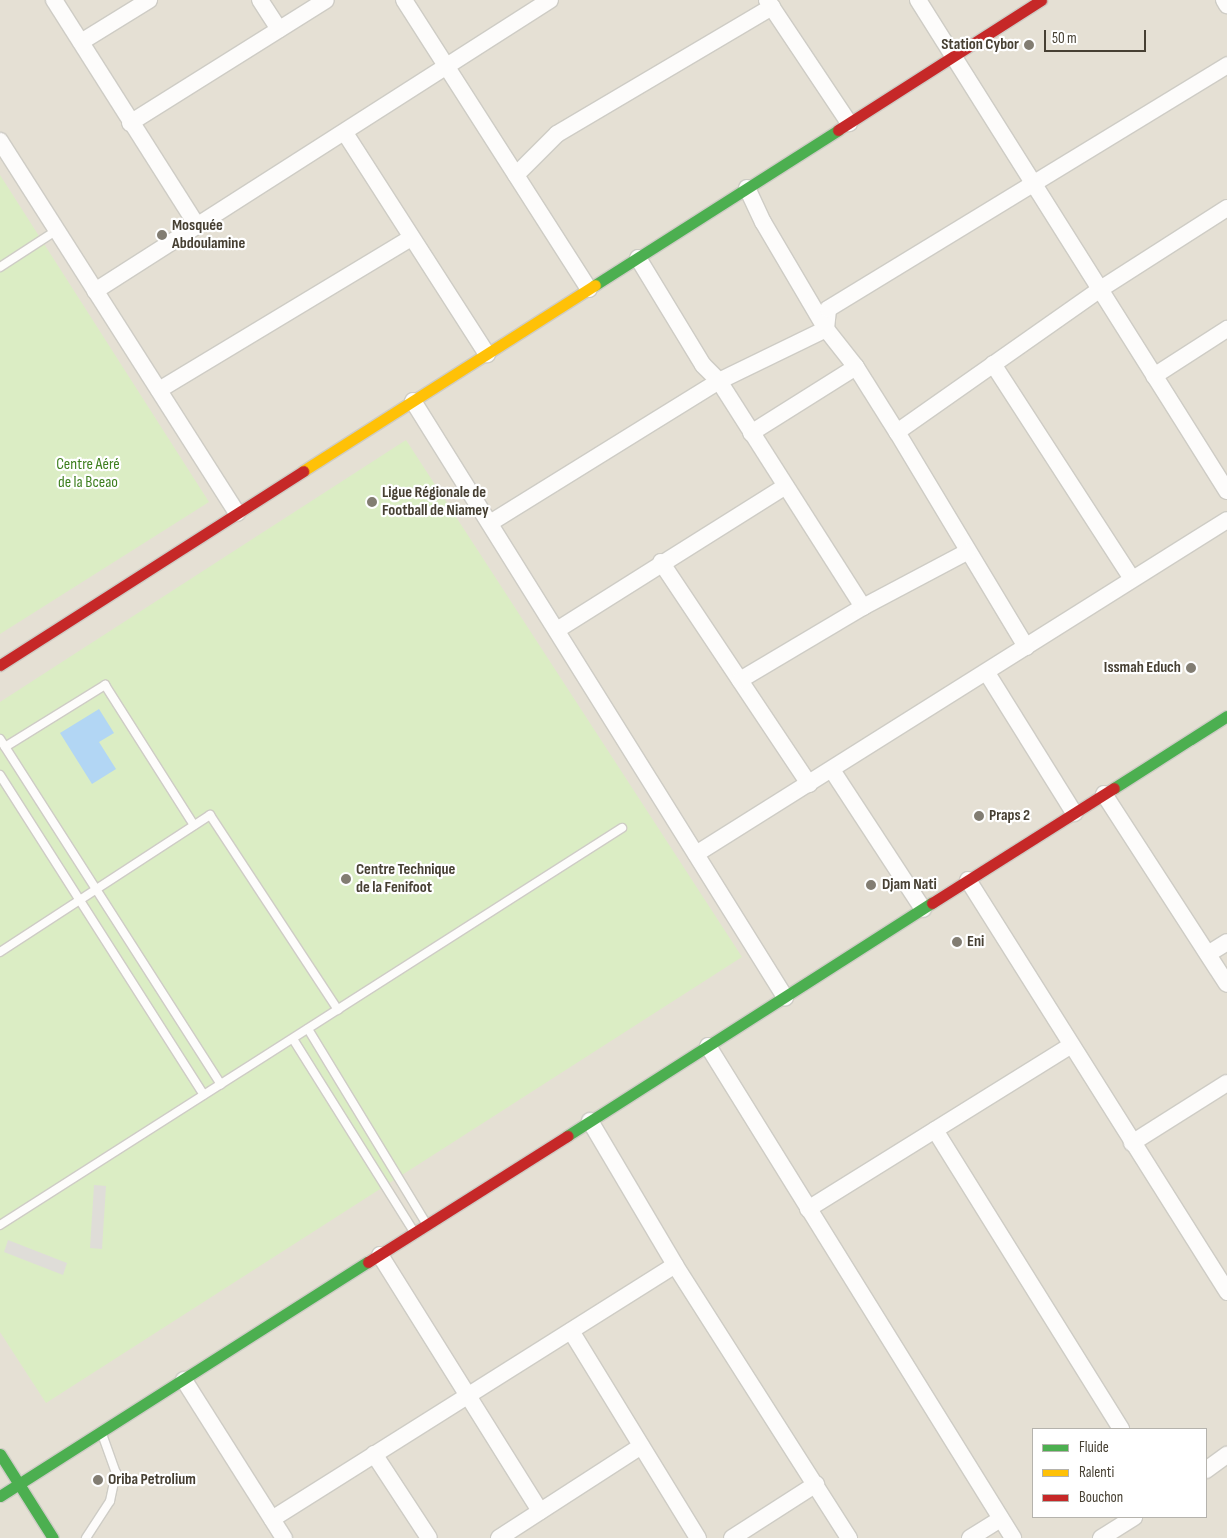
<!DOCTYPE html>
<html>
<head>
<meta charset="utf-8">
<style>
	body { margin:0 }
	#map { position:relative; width:1227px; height:1538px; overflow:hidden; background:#f0eee7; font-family:"Sofia Sans Condensed",sans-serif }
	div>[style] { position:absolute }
	.residential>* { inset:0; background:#e5e0d4 }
	.green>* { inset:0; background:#dbedc4 }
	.parking>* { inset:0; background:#dfddd8 }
	.water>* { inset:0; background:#b2d6f4 }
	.roads { filter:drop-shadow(1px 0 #ceccc5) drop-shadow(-1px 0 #ceccc5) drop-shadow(0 1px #ceccc5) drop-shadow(0 -1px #ceccc5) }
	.lane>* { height:8px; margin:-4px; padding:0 4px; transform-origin:4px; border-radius:4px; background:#fdfcfb }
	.street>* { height:16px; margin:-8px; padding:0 8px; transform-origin:8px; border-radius:8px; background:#fdfcfb }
	.fast>* { height:11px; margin:-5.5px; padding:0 5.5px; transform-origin:5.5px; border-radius:5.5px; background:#4caf50 }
	.slow>* { height:11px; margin:-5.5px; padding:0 5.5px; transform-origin:5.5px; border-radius:5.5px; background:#ffc107 }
	.jam>* { height:11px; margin:-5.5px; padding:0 5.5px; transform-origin:5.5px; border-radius:5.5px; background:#c62828 }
	.dots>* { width:14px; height:14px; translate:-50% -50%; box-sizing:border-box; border:2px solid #fff; border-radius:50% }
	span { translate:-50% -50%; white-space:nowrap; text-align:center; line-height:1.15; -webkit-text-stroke:4.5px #fff; paint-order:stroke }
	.poi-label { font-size:16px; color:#474033; font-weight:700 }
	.right { translate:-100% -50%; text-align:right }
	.left { translate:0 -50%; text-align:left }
	.park-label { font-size:16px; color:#3e7f1f }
	.legend { position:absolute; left:1032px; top:1428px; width:175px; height:90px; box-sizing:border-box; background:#fff; border:1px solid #b5b3ad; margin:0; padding:6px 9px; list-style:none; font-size:15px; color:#474033 }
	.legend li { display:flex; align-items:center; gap:10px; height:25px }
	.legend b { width:25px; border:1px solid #b5b3ad }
	.scale { position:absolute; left:1044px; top:30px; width:102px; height:22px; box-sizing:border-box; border:2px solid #474033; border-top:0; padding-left:6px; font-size:15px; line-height:18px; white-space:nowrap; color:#474033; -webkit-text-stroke:4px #fff; paint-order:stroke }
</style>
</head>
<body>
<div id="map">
	<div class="residential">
		<i style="clip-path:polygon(evenodd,0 0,1227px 0,1227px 1538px,0 1538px,0 0,1033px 1429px,1206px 1429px,1206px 1517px,1033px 1517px,1033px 1429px)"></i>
	</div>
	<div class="green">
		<i style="clip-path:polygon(0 175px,209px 502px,0 634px)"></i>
		<i style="clip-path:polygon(406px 440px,742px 957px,46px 1403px,0 1332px,0 702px)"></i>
	</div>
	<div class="parking">
		<i style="clip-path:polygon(94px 1185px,106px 1186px,102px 1249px,90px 1248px)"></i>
		<i style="clip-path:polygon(8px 1240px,67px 1263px,63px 1275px,4px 1252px)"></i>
	</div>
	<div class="water">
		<i style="clip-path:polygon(99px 709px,114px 733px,99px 742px,116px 769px,92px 784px,60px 733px)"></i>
	</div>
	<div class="roads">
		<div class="lane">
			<i style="left:0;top:267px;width:68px;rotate:-33deg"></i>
			<i style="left:0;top:739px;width:410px;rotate:57.4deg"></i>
			<i style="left:5px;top:747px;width:118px;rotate:-31.8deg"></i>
			<i style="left:105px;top:685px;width:166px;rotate:57.6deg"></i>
			<i style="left:0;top:775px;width:379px;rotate:57.5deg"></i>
			<i style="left:0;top:952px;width:251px;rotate:-33.1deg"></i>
			<i style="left:210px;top:815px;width:233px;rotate:56.7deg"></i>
			<i style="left:308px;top:1029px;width:227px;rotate:58.7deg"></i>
			<i style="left:293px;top:1039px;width:228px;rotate:57.9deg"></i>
			<i style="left:0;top:1225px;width:738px;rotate:-32.55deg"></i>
			<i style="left:86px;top:1538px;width:44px;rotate:-57deg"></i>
			<i style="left:110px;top:1501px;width:29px;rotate:-78deg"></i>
			<i style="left:116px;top:1473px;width:41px;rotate:-109.7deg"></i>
		</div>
		<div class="street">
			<i style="left:54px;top:0;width:267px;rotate:57.6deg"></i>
			<i style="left:260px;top:0;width:35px;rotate:57deg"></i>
			<i style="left:404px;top:0;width:343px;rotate:57.4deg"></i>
			<i style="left:767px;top:0;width:148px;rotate:56.3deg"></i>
			<i style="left:918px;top:0;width:580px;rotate:57.82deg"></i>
			<i style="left:1224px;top:0;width:6px;rotate:59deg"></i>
			<i style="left:81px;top:42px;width:80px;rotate:-31.7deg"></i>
			<i style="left:130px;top:123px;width:231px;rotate:-32.1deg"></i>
			<i style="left:345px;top:133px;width:263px;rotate:57.3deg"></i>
			<i style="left:0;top:141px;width:441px;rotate:57.5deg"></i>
			<i style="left:516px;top:175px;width:58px;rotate:-45deg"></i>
			<i style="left:557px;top:134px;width:250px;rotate:-30.6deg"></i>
			<i style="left:747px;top:188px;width:38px;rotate:65deg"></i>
			<i style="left:763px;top:222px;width:124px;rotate:59.5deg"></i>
			<i style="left:826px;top:329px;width:48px;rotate:51.7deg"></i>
			<i style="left:856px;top:367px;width:77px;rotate:57.8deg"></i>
			<i style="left:897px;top:432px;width:251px;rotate:59deg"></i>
			<i style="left:638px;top:258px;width:125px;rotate:58.7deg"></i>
			<i style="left:703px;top:365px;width:23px;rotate:45deg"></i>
			<i style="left:719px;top:381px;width:268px;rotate:57.5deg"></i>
			<i style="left:95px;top:291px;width:540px;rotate:-32.6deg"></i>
			<i style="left:993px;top:364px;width:256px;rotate:57.1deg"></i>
			<i style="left:1154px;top:376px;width:87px;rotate:-32.8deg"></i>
			<i style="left:159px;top:390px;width:294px;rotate:-31.1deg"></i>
			<i style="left:413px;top:401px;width:703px;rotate:58.03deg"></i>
			<i style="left:897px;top:432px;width:247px;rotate:-35.1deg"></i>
			<i style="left:1099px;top:290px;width:152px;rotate:-32.6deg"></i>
			<i style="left:751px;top:433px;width:124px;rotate:-32.2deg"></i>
			<i style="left:490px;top:523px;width:269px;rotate:-31.8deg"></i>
			<i style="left:719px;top:381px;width:119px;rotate:-25.9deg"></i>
			<i style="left:826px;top:329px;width:20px;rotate:-84deg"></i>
			<i style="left:828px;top:309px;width:468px;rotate:-31.4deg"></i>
			<i style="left:661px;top:562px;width:267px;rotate:56.3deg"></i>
			<i style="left:557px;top:630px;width:268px;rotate:-32.2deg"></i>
			<i style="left:987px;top:673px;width:165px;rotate:58.1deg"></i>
			<i style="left:740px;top:680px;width:143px;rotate:-30.7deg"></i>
			<i style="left:863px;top:607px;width:118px;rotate:-27.9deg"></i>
			<i style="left:832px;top:770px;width:166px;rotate:56.8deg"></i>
			<i style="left:1104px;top:794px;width:226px;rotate:57.1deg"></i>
			<i style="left:696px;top:854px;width:627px;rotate:-32.17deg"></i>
			<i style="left:968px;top:880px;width:487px;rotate:57.8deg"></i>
			<i style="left:1208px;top:954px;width:22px;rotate:-32deg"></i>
			<i style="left:708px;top:1046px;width:579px;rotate:58.2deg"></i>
			<i style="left:590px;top:1121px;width:167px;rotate:59.4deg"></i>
			<i style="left:675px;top:1265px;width:324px;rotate:57.5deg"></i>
			<i style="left:935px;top:1130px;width:352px;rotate:58.1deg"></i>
			<i style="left:1132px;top:1143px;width:112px;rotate:-32.3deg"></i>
			<i style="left:808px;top:1209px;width:310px;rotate:-31.9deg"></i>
			<i style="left:380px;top:1255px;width:302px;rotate:58deg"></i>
			<i style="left:571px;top:1331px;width:243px;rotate:58.5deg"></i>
			<i style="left:184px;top:1380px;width:187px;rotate:57.7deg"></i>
			<i style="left:374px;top:1454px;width:100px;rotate:56.8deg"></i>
			<i style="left:1206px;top:1470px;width:26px;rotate:-36deg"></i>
			<i style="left:272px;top:1519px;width:476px;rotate:-32.2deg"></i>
			<i style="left:499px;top:1538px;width:169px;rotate:-32.9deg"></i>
			<i style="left:732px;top:1538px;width:100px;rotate:-32.7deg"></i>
			<i style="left:970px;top:1538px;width:36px;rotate:-32deg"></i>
			<i style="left:1101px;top:1538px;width:39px;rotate:-32deg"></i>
		</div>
		<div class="fast">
			<i style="left:595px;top:285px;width:288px;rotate:-32.5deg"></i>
			<i style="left:1114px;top:788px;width:134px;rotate:-32.5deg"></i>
			<i style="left:567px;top:1136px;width:433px;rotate:-32.6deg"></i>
			<i style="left:0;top:1454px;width:99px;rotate:57.8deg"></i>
			<i style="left:0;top:1496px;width:436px;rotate:-32.5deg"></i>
		</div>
		<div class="slow">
			<i style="left:303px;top:471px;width:346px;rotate:-32.5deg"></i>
		</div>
		<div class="jam">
			<i style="left:838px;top:130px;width:241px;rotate:-32.6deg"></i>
			<i style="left:0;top:665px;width:360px;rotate:-32.6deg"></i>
			<i style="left:932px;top:903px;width:215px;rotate:-32.3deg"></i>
			<i style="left:368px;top:1262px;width:236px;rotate:-32.3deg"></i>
		</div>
	</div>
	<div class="dots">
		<i style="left:1029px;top:45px;background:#827d72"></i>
		<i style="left:162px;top:235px;background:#827d72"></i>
		<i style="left:372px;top:502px;background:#827d72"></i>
		<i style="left:1191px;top:668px;background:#827d72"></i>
		<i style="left:979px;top:816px;background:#827d72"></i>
		<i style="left:346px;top:879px;background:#827d72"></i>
		<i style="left:871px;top:885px;background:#827d72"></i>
		<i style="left:957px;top:942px;background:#827d72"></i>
		<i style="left:98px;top:1480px;background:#827d72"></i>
	</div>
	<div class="poi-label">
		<span class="right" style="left:1019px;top:45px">Station Cybor</span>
		<span class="left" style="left:172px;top:235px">Mosquée<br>Abdoulamine</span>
		<span class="left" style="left:382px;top:502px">Ligue Régionale de<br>Football de Niamey</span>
		<span class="right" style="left:1181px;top:668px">Issmah Educh</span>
		<span class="left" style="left:989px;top:816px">Praps 2</span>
		<span class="left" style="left:356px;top:879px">Centre Technique<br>de la Fenifoot</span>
		<span class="left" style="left:882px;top:885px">Djam Nati</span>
		<span class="left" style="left:967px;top:942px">Eni</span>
		<span class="left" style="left:108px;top:1480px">Oriba Petrolium</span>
	</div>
	<div class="park-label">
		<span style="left:88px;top:474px">Centre Aéré<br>de la Bceao</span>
	</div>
	<ul class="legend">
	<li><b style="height:6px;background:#4caf50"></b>Fluide</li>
	<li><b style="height:6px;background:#ffc107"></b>Ralenti</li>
	<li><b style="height:6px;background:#c62828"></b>Bouchon</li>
	</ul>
	<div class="scale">50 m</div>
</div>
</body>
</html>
